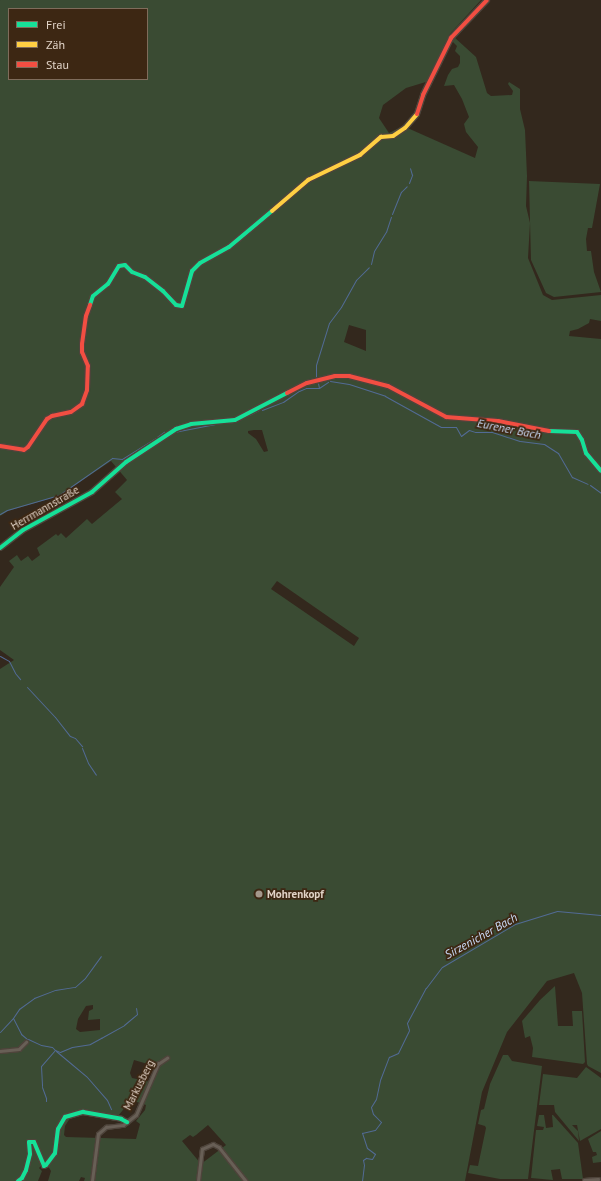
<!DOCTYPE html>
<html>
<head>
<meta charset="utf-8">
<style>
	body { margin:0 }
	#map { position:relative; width:601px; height:1181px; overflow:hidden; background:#33281d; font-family:"PT Sans",sans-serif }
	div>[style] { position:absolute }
	.green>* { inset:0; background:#3a4b33 }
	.stream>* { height:1px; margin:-0.5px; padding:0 0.5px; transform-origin:0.5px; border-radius:0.5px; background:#526b95 }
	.roads { filter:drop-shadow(1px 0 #4e443b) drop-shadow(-1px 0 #4e443b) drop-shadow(0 1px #4e443b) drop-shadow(0 -1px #4e443b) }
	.street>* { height:2.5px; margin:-1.25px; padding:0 1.25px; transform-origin:1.25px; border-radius:1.25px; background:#685f56 }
	.fast>* { height:4px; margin:-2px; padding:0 2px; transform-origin:2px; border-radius:2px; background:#16e098 }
	.slow>* { height:4px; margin:-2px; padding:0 2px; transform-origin:2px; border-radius:2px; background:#ffcf43 }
	.jam>* { height:4px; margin:-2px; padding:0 2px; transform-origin:2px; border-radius:2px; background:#f24e42 }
	.dots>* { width:11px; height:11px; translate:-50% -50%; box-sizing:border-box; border:2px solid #3d2713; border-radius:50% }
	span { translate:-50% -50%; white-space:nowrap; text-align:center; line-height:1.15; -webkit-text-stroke:3.5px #3d2713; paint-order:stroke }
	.street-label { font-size:11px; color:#e2d4c8 }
	.poi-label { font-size:11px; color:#e2d4c8; font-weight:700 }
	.left { translate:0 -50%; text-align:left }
	.water-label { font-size:12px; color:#cbddfa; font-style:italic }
	.legend { position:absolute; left:8px; top:8px; width:140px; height:72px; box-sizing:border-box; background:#3d2713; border:1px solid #7f6c5b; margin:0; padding:5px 7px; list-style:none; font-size:12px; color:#e2d4c8 }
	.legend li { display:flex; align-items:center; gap:8px; height:20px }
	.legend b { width:20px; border:1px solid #7f6c5b }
</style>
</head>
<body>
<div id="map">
	<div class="green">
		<i style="clip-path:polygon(evenodd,0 0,481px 0,449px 35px,429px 81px,406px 88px,383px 105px,379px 118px,389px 133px,403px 126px,475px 158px,478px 147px,466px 132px,464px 124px,469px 117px,462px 99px,454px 85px,444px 86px,448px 75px,452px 69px,458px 67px,460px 63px,460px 56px,455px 51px,457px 46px,452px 41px,454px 37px,476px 57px,487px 93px,491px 96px,512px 95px,513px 91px,508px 84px,509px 82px,520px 89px,520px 109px,525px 130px,527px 176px,526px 206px,530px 223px,528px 258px,543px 295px,552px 300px,601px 295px,601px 321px,590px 319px,589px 323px,578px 329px,570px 331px,569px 336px,601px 339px,601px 1073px,588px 1066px,587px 1064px,582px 993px,574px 973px,547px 981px,507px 1032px,482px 1092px,465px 1181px,84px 1181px,85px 1178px,81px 1177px,79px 1181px,48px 1181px,51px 1171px,48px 1166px,45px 1169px,41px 1166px,39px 1168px,42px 1171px,38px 1181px,0 1181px,0 669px,14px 660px,0 650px,0 587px,14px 567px,9px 561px,17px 555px,21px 561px,28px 556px,32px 561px,40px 555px,37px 548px,56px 534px,58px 536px,61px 533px,66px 538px,87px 519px,92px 524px,122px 499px,115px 492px,127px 480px,111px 461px,59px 496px,8px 511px,0 516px,0 0,9px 9px,147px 9px,147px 79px,9px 79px,9px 9px,0 0,349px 325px,366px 330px,366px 351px,344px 342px,349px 325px,0 0,254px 430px,262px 430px,268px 451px,264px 452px,256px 439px,248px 433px,248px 431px,254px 430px,0 0,277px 581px,359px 638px,354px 646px,271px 589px,277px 581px,0 0,93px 1005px,93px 1009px,89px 1011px,88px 1020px,100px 1019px,100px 1030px,80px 1032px,76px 1029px,78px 1019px,86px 1006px,93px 1005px,0 0,134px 1060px,158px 1067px,151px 1082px,132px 1078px,130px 1073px,134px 1060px,0 0,131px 1100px,146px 1105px,145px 1110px,136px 1121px,140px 1124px,136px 1139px,66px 1137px,64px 1135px,65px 1126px,72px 1115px,85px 1113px,114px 1121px,131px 1100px,0 0,208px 1125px,226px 1145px,201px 1164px,182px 1141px,190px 1135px,193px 1137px,196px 1135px,208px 1125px)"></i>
		<i style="clip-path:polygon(529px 181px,600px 184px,592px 228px,588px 228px,586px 239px,587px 251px,591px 251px,594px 272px,601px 292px,554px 297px,546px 293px,531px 260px)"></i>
		<i style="clip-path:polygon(555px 986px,558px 1026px,573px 1026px,572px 1011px,582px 1011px,585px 1062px,583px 1064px,532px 1057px,533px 1048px,530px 1036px,525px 1038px,522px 1021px,540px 1000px)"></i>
		<i style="clip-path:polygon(503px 1055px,508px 1055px,512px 1061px,542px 1066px,528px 1179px,500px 1179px,468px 1173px,470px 1165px,478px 1166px,486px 1128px,485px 1126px,478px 1124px,481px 1110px,484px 1109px,490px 1084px)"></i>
		<i style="clip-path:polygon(586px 1067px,601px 1078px,601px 1129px,580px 1141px,577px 1125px,572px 1125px,578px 1131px,579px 1141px,555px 1112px,554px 1105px,539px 1105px,543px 1074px,577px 1078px)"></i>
		<i style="clip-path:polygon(539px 1115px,544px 1115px,546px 1128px,553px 1127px,552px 1115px,553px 1115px,578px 1143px,583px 1179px,562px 1179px,560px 1169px,551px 1170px,553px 1180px,531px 1178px,536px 1130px,543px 1130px,544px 1127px,537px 1126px)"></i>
		<i style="clip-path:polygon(601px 1131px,601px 1162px,593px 1163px,592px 1157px,597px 1155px,596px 1152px,593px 1152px,588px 1139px)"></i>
	</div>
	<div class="stream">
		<i style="left:409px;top:183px;width:9px;rotate:-69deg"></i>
		<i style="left:412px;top:175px;width:7px;rotate:-106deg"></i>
		<i style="left:392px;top:214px;width:24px;rotate:-68deg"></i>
		<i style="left:401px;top:192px;width:8px;rotate:-45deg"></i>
		<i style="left:371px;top:264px;width:13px;rotate:-77deg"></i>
		<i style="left:374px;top:251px;width:22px;rotate:-58deg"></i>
		<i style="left:386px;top:232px;width:16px;rotate:-72deg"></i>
		<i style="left:316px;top:377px;width:12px;rotate:-90deg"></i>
		<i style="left:316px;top:365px;width:44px;rotate:-72.8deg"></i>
		<i style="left:329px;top:323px;width:20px;rotate:-53deg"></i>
		<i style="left:341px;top:307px;width:31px;rotate:-61deg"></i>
		<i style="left:356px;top:280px;width:18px;rotate:-45deg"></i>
		<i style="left:330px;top:381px;width:19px;rotate:9deg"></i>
		<i style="left:349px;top:384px;width:38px;rotate:18deg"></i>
		<i style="left:385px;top:396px;width:64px;rotate:29deg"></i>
		<i style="left:441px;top:427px;width:15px"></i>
		<i style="left:456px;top:427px;width:10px;rotate:61deg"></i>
		<i style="left:461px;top:436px;width:10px;rotate:-37deg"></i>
		<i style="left:469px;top:430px;width:6px;rotate:18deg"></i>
		<i style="left:475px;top:432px;width:17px"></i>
		<i style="left:492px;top:432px;width:29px;rotate:18deg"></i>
		<i style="left:520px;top:441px;width:24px;rotate:7deg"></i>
		<i style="left:544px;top:444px;width:17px;rotate:33deg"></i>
		<i style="left:558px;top:453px;width:28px;rotate:60deg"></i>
		<i style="left:572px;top:477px;width:17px;rotate:24deg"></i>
		<i style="left:318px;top:383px;width:5px;rotate:79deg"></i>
		<i style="left:262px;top:410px;width:22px;rotate:-21deg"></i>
		<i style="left:283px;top:402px;width:19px;rotate:-35deg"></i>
		<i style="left:299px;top:391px;width:8px;rotate:-23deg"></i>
		<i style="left:306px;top:388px;width:13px"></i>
		<i style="left:319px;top:388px;width:11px;rotate:-34deg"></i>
		<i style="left:249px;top:415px;width:11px;rotate:-27deg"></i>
		<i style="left:221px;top:423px;width:12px;rotate:-5deg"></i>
		<i style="left:174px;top:432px;width:42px;rotate:-11deg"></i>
		<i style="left:157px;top:437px;width:9px;rotate:-36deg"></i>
		<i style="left:164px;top:432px;width:3px;rotate:18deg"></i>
		<i style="left:590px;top:485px;width:14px;rotate:36deg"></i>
		<i style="left:0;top:514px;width:8px;rotate:-30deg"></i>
		<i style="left:7px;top:510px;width:54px;rotate:-16.1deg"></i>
		<i style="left:59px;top:495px;width:65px;rotate:-34.9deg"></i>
		<i style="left:112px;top:458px;width:10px;rotate:6deg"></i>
		<i style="left:122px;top:459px;width:39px;rotate:-32deg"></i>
		<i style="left:0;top:656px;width:10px;rotate:29deg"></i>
		<i style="left:9px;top:661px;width:13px;rotate:63deg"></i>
		<i style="left:15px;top:673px;width:8px;rotate:50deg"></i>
		<i style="left:27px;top:687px;width:41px;rotate:47deg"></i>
		<i style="left:55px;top:717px;width:24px;rotate:52deg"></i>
		<i style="left:70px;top:736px;width:5px;rotate:22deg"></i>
		<i style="left:75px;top:738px;width:11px;rotate:49deg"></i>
		<i style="left:82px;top:748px;width:16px;rotate:68deg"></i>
		<i style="left:88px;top:763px;width:14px;rotate:56deg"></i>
		<i style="left:13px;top:1018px;width:11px;rotate:-56deg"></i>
		<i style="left:19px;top:1009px;width:19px;rotate:-36deg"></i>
		<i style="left:34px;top:998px;width:22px;rotate:-21deg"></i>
		<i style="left:55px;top:990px;width:20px;rotate:-9deg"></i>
		<i style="left:75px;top:987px;width:13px;rotate:-42deg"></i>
		<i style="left:85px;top:978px;width:27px;rotate:-54deg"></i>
		<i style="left:0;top:1032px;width:19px;rotate:-47deg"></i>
		<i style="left:13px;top:1018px;width:18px;rotate:63deg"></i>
		<i style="left:21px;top:1034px;width:8px;rotate:40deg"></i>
		<i style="left:28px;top:1039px;width:14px;rotate:25deg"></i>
		<i style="left:41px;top:1045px;width:11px;rotate:10deg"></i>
		<i style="left:52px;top:1047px;width:4px;rotate:45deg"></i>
		<i style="left:55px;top:1050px;width:21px;rotate:131deg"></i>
		<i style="left:41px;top:1066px;width:20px;rotate:87deg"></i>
		<i style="left:55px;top:1050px;width:5px;rotate:22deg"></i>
		<i style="left:60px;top:1052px;width:13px;rotate:-23deg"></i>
		<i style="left:72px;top:1047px;width:18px;rotate:-9deg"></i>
		<i style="left:90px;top:1044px;width:13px;rotate:-29deg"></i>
		<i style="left:101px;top:1038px;width:26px;rotate:-29deg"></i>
		<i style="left:124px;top:1025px;width:17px;rotate:-40deg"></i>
		<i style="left:137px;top:1014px;width:6px;rotate:-99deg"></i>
		<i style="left:56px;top:1051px;width:40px;rotate:40deg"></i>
		<i style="left:87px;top:1077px;width:30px;rotate:49deg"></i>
		<i style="left:107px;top:1100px;width:10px;rotate:66deg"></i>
		<i style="left:42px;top:1087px;width:12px;rotate:70deg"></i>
		<i style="left:46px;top:1101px;width:3px;rotate:-90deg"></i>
		<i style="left:362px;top:1181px;width:16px;rotate:-83deg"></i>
		<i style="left:364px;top:1165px;width:5px;rotate:-101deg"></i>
		<i style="left:363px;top:1160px;width:4px;rotate:-34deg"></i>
		<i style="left:366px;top:1158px;width:6px;rotate:9deg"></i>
		<i style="left:372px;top:1159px;width:6px;rotate:-59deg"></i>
		<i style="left:375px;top:1154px;width:10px;rotate:-143deg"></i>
		<i style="left:367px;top:1148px;width:16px;rotate:-108deg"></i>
		<i style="left:362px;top:1133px;width:13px;rotate:-13deg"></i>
		<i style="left:375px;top:1130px;width:10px;rotate:-53deg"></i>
		<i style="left:381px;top:1122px;width:11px;rotate:-135deg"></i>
		<i style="left:373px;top:1114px;width:7px;rotate:-106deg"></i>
		<i style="left:371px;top:1107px;width:9px;rotate:-58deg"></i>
		<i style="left:376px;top:1099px;width:19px;rotate:-78deg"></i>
		<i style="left:380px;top:1080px;width:25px;rotate:-69deg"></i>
		<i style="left:389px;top:1057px;width:10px;rotate:-24deg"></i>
		<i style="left:398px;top:1053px;width:25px;rotate:-64deg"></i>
		<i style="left:409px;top:1030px;width:7px;rotate:-106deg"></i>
		<i style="left:407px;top:1023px;width:40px;rotate:-62deg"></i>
		<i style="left:426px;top:988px;width:26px;rotate:-53deg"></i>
		<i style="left:442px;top:967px;width:85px;rotate:-30.5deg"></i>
		<i style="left:515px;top:924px;width:44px;rotate:-17.2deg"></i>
		<i style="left:557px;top:911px;width:44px;rotate:5.2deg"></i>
	</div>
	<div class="roads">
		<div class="street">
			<i style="left:0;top:1051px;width:19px;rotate:-6deg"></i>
			<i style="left:19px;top:1049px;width:10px;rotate:-45deg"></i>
			<i style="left:584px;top:1180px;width:14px;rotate:-4deg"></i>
			<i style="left:598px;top:1179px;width:2px;rotate:90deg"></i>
			<i style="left:92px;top:1181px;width:47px;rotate:-82.7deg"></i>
			<i style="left:98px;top:1134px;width:11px;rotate:-41deg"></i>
			<i style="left:106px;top:1127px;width:17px;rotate:-7deg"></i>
			<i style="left:123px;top:1125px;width:16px;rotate:-38deg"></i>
			<i style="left:136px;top:1115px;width:56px;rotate:-66.7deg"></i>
			<i style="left:158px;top:1064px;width:11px;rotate:-34deg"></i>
			<i style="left:198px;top:1181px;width:32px;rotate:-83deg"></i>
			<i style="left:202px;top:1149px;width:12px;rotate:-24deg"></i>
			<i style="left:213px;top:1144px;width:7px;rotate:27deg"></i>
			<i style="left:219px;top:1147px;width:43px;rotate:51.5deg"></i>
		</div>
		<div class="fast">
			<i style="left:90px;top:305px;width:9px;rotate:-72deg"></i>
			<i style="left:93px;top:296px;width:19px;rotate:-39deg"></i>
			<i style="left:108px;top:284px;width:21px;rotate:-59deg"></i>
			<i style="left:119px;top:266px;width:6px;rotate:-9deg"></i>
			<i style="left:125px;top:265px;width:10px;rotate:45deg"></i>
			<i style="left:132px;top:272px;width:14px;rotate:21deg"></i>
			<i style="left:145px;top:277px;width:23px;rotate:38deg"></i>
			<i style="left:163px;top:291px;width:19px;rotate:47deg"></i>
			<i style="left:176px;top:305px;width:6px;rotate:9deg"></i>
			<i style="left:182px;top:306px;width:36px;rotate:-74deg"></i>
			<i style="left:192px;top:271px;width:11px;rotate:-45deg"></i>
			<i style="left:200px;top:263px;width:33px;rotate:-29deg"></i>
			<i style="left:229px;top:247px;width:56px;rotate:-39.9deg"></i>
			<i style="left:549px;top:431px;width:28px;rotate:2deg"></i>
			<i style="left:577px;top:432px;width:9px;rotate:58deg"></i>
			<i style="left:582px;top:440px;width:14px;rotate:73deg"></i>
			<i style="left:586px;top:453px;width:23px;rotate:50deg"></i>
			<i style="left:0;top:548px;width:29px;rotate:-38deg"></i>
			<i style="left:23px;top:530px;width:79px;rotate:-28.8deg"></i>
			<i style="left:92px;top:492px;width:45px;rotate:-41.4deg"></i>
			<i style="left:126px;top:462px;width:60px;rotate:-33.4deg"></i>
			<i style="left:176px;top:429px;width:16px;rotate:-18deg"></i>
			<i style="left:191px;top:424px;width:44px;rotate:-5.2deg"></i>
			<i style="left:235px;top:420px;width:59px;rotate:-27.4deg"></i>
			<i style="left:18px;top:1181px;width:5px;rotate:-37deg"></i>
			<i style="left:22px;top:1178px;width:9px;rotate:-63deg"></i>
			<i style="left:26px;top:1170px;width:16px;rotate:-76deg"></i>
			<i style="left:30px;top:1154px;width:12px;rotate:-95deg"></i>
			<i style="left:29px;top:1142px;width:5px"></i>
			<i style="left:34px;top:1142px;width:26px;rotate:67deg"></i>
			<i style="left:44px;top:1166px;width:2px;rotate:-27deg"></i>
			<i style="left:46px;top:1165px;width:15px;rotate:-53deg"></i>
			<i style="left:55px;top:1153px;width:24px;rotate:-83deg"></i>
			<i style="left:58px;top:1129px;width:14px;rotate:-60deg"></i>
			<i style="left:65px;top:1117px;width:19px;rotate:-16deg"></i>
			<i style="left:83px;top:1112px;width:39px;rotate:10deg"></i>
			<i style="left:121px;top:1119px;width:7px;rotate:27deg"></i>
		</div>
		<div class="slow">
			<i style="left:272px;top:211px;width:48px;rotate:-40.7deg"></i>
			<i style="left:308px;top:180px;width:58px;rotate:-25.7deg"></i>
			<i style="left:360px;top:155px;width:28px;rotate:-41deg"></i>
			<i style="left:381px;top:137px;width:12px;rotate:-5deg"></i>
			<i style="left:393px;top:136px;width:14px;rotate:-34deg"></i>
			<i style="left:405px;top:128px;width:18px;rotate:-49deg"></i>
		</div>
		<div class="jam">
			<i style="left:417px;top:114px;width:20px;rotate:-72deg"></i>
			<i style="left:423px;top:95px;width:64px;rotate:-63.8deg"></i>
			<i style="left:451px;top:38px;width:52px;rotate:-46.5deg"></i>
			<i style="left:287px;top:393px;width:22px;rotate:-27deg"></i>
			<i style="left:307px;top:383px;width:29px;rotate:-14deg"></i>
			<i style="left:335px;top:376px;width:14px"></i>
			<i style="left:349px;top:376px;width:40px;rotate:14.4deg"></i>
			<i style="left:388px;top:386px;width:66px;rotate:28.1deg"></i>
			<i style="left:446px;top:417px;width:52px;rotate:4.4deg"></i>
			<i style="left:498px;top:421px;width:52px;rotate:11.1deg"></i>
			<i style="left:0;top:446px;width:24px;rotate:9deg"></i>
			<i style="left:24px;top:450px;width:5px;rotate:-37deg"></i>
			<i style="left:28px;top:447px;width:34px;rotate:-56deg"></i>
			<i style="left:47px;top:419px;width:6px;rotate:-31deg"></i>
			<i style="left:52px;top:416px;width:19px;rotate:-12deg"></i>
			<i style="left:71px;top:412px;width:14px;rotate:-36deg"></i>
			<i style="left:82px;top:404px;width:15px;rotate:-70deg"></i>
			<i style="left:87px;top:390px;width:24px;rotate:-88deg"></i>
			<i style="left:88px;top:366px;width:15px;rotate:-113deg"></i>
			<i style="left:82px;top:352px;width:8px;rotate:-90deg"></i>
			<i style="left:82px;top:344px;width:28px;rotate:-82deg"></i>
			<i style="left:86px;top:316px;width:12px;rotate:-70deg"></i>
		</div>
	</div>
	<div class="dots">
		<i style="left:259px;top:894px;background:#a5988c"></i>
	</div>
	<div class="street-label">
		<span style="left:45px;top:508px;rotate:-30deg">Herrmannstraße</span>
		<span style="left:139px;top:1085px;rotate:-63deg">Markusberg</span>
	</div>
	<div class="poi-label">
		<span class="left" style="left:267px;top:894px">Mohrenkopf</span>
	</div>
	<div class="water-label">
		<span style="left:509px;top:429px;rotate:11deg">Eurener Bach</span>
		<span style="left:481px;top:936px;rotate:-29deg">Sirzenicher Bach</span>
	</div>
	<ul class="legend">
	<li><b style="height:5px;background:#16e098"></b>Frei</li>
	<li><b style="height:5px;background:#ffcf43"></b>Zäh</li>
	<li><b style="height:5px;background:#f24e42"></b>Stau</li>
	</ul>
</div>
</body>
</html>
